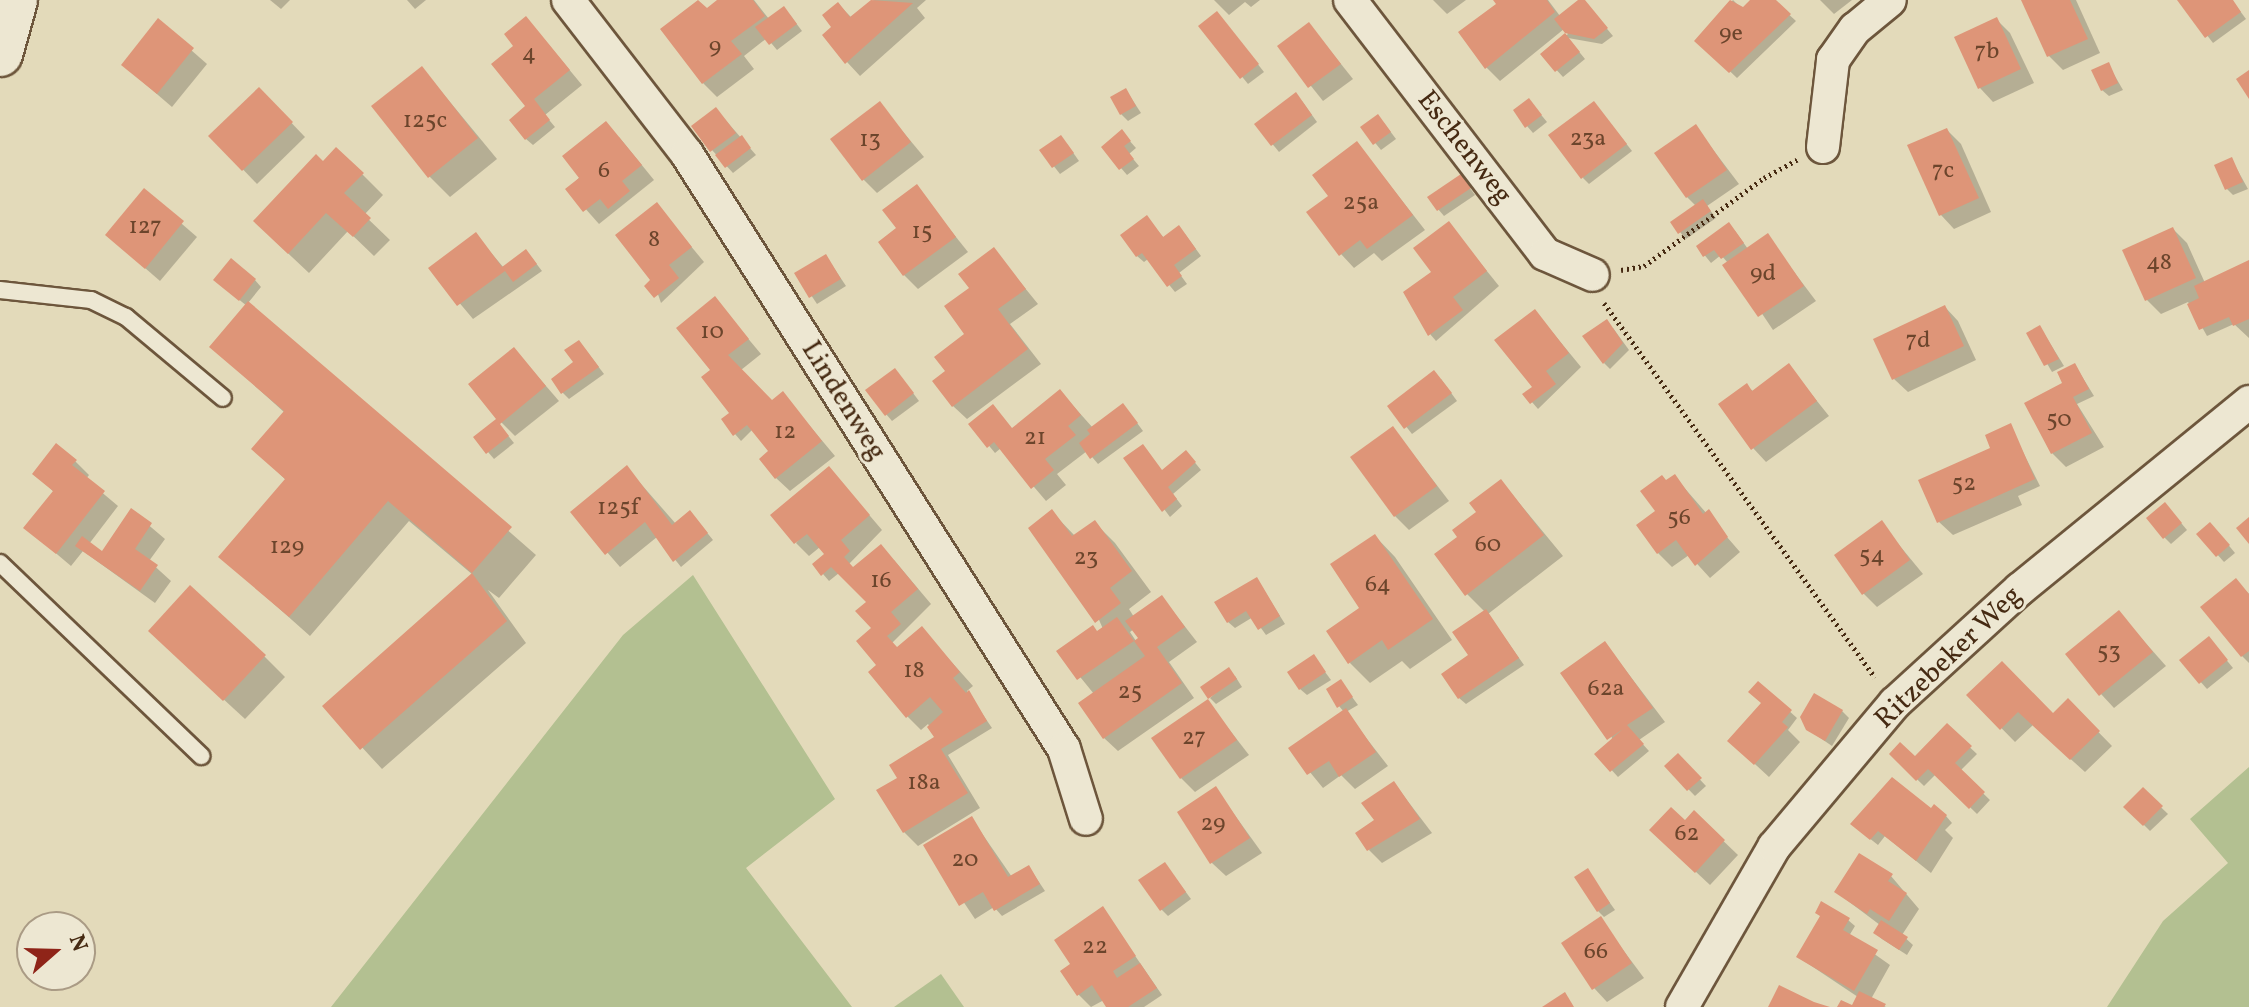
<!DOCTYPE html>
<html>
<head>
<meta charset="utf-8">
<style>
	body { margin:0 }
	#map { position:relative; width:2249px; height:1007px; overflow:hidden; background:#e3daba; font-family:Vollkorn,serif }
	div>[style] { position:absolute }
	.green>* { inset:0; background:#b3c091 }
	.shadow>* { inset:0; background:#0003 }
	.building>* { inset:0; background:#de9578 }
	.path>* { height:5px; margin-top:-2.5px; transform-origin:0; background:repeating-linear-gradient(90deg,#462a12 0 2px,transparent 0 6px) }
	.roads { filter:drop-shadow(2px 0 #6d563c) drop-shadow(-2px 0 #6d563c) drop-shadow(0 2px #6d563c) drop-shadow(0 -2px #6d563c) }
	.lane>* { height:16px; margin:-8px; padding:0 8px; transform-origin:8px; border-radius:8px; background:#ede7d2 }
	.street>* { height:32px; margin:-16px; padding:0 16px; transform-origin:16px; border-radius:16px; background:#ede7d2 }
	.secondary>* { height:44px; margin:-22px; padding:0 22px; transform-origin:22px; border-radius:22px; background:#ede7d2 }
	span { translate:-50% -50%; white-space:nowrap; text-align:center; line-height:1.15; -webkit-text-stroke:6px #ede7d2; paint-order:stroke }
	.number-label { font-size:24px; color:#6c452c }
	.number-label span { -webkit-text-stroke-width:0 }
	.street-label { font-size:28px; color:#462a12 }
	.north { position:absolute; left:16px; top:911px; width:80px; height:80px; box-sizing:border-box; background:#ede7d2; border:2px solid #aa9b85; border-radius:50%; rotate:70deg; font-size:22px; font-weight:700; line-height:32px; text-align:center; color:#462a12 }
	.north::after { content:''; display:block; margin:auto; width:28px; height:36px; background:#8f2418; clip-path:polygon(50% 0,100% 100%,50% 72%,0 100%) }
</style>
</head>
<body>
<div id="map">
	<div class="green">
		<i style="clip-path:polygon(693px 575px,835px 799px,746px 868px,852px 1007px,331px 1007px,623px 635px)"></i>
		<i style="clip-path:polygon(2249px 767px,2249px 1007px,2107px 1007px,2163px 921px,2228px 863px,2190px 819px)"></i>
		<i style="clip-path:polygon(941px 974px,964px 1007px,894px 1007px)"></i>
	</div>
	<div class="shadow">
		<i style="clip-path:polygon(270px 0,290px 0,281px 9px)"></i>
		<i style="clip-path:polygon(407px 0,426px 0,415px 9px)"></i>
		<i style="clip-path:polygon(720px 0,754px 0,769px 19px,790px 15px,802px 31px,777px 50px,767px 38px,744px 56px,754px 69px,717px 97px,703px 83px,708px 10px)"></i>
		<i style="clip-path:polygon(874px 0,926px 0,917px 8px,925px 18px,860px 76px,847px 62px,834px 27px,838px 4px,852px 18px)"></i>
		<i style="clip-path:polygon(1260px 0,1251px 7px,1245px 2px,1229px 15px,1214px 0)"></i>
		<i style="clip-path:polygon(1433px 0,1466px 0,1447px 14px)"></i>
		<i style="clip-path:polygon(1495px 0,1548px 0,1560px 16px,1583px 0,1613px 36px,1602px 44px,1568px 38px,1585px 59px,1563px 77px,1542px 54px,1568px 34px,1564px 29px,1500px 81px,1486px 67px,1499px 5px)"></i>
		<i style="clip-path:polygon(1733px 0,1743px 10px,1752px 0,1773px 0,1796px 21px,1737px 78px,1697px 40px)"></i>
		<i style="clip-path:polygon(1820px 0,1852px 0,1834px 14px)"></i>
		<i style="clip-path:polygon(2023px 0,2076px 0,2100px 53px,2063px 70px,2049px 56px)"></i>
		<i style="clip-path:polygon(2180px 0,2232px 0,2246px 19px,2213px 43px)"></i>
		<i style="clip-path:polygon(1996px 19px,2010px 33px,2034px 83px,1993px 102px,1980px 88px)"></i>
		<i style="clip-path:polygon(1223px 20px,1264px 72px,1248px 84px,1201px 26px)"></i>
		<i style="clip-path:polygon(158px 21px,207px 64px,172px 107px,123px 65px)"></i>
		<i style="clip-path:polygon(1309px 24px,1353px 79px,1323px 101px,1279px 46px)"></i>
		<i style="clip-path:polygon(539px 33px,582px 85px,545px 115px,555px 127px,533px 145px,526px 139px,528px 106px)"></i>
		<i style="clip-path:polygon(2108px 64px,2123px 90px,2109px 96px,2102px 90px)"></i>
		<i style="clip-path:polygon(422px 68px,497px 159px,450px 197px,429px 176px)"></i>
		<i style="clip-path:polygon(259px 89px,305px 137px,257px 184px,211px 136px)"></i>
		<i style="clip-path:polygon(1126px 90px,1141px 113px,1128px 121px,1121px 114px)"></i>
		<i style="clip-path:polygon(1529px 100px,1547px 122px,1533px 133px,1527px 126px)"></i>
		<i style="clip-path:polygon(1302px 101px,1317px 122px,1279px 152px,1256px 124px)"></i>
		<i style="clip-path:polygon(879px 103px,924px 157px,877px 193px,863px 179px)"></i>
		<i style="clip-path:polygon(1600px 110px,1632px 151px,1589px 184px,1583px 178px)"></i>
		<i style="clip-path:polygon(722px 116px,756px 155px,733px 173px,712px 150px)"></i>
		<i style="clip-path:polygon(1384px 123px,1396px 139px,1381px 150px,1362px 127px)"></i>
		<i style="clip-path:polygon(1696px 127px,1739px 184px,1707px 206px,1716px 218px,1686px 239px,1680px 232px,1696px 206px,1687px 197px)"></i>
		<i style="clip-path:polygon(1947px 130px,1961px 144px,1991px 212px,1954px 229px,1941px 215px)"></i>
		<i style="clip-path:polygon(619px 137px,654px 180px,599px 224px,568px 189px)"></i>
		<i style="clip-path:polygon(1128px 139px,1136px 148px,1129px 154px,1139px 166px,1127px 175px,1103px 147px)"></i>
		<i style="clip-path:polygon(1357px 143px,1425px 230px,1382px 261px,1374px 253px,1354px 268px,1341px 254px,1330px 196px)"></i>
		<i style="clip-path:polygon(1067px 144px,1079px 161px,1060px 174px,1042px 151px)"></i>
		<i style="clip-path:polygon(2232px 160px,2248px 189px,2233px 195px,2227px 189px)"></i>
		<i style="clip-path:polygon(323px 164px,362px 174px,383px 195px,364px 215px,390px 240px,374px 256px,348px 231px,309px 273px,276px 242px)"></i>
		<i style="clip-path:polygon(1461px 176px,1475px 195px,1444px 216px,1438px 209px)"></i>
		<i style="clip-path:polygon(916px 187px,968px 252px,918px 289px,904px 275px)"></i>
		<i style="clip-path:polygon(144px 191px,197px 237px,160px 281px,122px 248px)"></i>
		<i style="clip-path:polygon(657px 205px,704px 262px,661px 303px,653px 280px)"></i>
		<i style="clip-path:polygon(1147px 218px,1164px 238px,1185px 234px,1201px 256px,1179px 273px,1187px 284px,1175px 292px,1148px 259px,1144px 262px,1137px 256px)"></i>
		<i style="clip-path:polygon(1449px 224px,1499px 286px,1436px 341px,1430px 334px,1434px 272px)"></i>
		<i style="clip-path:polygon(2173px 229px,2187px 243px,2205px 283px,2249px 262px,2249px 338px,2234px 324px,2207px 336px,2188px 302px,2161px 314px,2147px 300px,2125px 251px)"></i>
		<i style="clip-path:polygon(1735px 231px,1748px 249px,1767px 236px,1816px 301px,1773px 330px,1728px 263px,1721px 255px,1711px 263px,1698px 247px)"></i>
		<i style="clip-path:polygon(476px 235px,504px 268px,532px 258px,542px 271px,473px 319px,431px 269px)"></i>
		<i style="clip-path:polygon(994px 250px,1038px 304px,1010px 324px,1041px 364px,967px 419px,953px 406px,947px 372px,967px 334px,971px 289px)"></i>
		<i style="clip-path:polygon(826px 256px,846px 286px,817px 304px,797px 274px)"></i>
		<i style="clip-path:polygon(255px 280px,261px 287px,248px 303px,536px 555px,499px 598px,488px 590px,526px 643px,382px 769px,324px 706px,473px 575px,409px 521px,310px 636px,221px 557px,286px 480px,254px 449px,285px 413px,212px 347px,247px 306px,222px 286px)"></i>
		<i style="clip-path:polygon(715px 299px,761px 354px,741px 370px,772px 402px,783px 394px,835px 456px,790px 491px,776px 478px,771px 452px,753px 429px,741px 441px,735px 434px,732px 413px,712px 370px)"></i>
		<i style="clip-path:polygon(1945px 307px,1958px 321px,1976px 360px,1908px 392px,1894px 379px)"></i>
		<i style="clip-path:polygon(1535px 311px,1581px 367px,1538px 409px,1525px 394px,1534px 386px)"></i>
		<i style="clip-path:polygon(2040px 327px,2064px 366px,2052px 372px,2029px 333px)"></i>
		<i style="clip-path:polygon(1613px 328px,1629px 350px,1610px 369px,1604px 363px)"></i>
		<i style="clip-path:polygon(514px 349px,559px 401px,515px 436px,501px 422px)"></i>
		<i style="clip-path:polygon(585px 349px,604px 374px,569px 399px,562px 392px)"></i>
		<i style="clip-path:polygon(2075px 365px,2094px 396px,2077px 404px,2104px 447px,2066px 467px,2052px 453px,2065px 384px)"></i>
		<i style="clip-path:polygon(1789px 366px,1829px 416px,1766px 462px,1753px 448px,1747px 386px,1754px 392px)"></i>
		<i style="clip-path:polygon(901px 377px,919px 401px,892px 421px,886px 414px)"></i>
		<i style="clip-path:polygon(1441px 379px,1457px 401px,1412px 434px,1390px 406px)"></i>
		<i style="clip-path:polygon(1060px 391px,1093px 428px,1129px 412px,1143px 431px,1098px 464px,1087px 451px,1057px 474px,1066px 485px,1046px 501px,1001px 448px,995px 453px,971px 424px,1012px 430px)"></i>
		<i style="clip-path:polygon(2010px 426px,2040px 486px,2018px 496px,2022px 505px,1953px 535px,1939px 522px)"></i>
		<i style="clip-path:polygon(502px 428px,514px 443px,494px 459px,476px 438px)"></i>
		<i style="clip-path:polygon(1393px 428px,1449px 501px,1409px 530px,1395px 516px)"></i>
		<i style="clip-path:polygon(1126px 458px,1163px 472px,1192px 459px,1201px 470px,1173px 494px,1182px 506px,1170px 517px)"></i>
		<i style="clip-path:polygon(75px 461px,89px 475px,86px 479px,118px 506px,89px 544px,103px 553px,132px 511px,165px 539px,149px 561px,171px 581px,155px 603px,83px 551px,71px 566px,26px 528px,54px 492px,35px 474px)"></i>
		<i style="clip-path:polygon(627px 468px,676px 524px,696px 519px,713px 540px,681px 567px,657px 537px,620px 567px,573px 513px)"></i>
		<i style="clip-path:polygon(1675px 477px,1740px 552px,1710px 578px,1689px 555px,1672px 567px,1658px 553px,1666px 482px)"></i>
		<i style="clip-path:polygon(1501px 481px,1563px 556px,1488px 614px,1524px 665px,1466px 704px,1459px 698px,1485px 612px,1467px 594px,1460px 537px)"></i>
		<i style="clip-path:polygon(842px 483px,882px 530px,849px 564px,853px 569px,894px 560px,931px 604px,892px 643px,898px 649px,922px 629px,973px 686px,967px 691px,992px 728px,948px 755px,980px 808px,918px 846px,904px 832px,899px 778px,936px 738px,928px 724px,921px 730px,907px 716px,879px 665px,868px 603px,839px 573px,829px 581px,823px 574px,827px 554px,820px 547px,809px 556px,796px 543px)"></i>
		<i style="clip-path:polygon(2171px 511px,2187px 530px,2171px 544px,2164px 537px)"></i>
		<i style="clip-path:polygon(evenodd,1052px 512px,1075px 536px,1094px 522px,1115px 543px,1151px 592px,1129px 609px,1134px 617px,1162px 597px,1197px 642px,1169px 662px,1194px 698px,1118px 751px,1104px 738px,1094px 694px,1059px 651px,1103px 629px,1052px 512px,1134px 629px,1140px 639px,1136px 641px,1130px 632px,1134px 629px)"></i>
		<i style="clip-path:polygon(1881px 523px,1923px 574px,1877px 607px,1863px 593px)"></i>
		<i style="clip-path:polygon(2217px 531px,2235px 553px,2224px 562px,2199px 534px)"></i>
		<i style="clip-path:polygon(1375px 536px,1395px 557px,1452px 640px,1410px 669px,1402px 661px,1370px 683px,1350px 663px)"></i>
		<i style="clip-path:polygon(1257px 579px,1285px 624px,1266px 635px,1253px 617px,1235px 628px,1228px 622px)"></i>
		<i style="clip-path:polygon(2236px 581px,2249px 594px,2249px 663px,2242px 656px)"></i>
		<i style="clip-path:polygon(2119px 613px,2166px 666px,2114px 708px,2101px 694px)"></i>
		<i style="clip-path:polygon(1605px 643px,1665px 722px,1639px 740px,1649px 751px,1618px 777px,1597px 754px,1612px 741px)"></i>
		<i style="clip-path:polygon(2215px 646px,2233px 668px,2207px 689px,2182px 661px)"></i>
		<i style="clip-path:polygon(171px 651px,264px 656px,285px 677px,245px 719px)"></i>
		<i style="clip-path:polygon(1314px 657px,1331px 680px,1307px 695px,1300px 689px)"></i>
		<i style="clip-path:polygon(1235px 676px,1242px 687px,1216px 704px,1210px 698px)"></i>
		<i style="clip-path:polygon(1341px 682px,1358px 705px,1346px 712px,1388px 766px,1355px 789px,1341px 775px,1323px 788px,1291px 749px,1344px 712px,1339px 706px)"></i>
		<i style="clip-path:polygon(1758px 683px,1797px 718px,1788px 730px,1800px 742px,1769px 777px,1744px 754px,1763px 703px)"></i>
		<i style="clip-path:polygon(1969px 695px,2053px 716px,2068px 701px,2112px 746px,2085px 772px,2033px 725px,2015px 742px)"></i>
		<i style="clip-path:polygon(1208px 702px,1249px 755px,1195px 792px,1181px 778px)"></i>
		<i style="clip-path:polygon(1842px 711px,1849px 718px,1832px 746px,1807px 729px)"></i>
		<i style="clip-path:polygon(1947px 726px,1977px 754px,1960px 771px,1990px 800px,1977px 814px,1936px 774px,1924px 786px,1891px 754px,1915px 759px)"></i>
		<i style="clip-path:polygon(1678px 756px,1706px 786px,1695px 796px,1667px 767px)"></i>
		<i style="clip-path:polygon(1394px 783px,1432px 833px,1382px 863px,1369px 850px)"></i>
		<i style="clip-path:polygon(1216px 789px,1262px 853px,1226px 876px,1212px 863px)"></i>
		<i style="clip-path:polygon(2143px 790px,2168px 814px,2150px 831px,2126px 807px)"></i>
		<i style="clip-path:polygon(1694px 813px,1738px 855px,1710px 885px,1666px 844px)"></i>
		<i style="clip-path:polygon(1929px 814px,1946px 816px,1952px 823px,1945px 830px,1953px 838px,1931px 873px,1885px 836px,1878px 845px,1859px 830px)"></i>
		<i style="clip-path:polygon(972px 819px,1012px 877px,1029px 867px,1045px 891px,1002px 916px,994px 907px,975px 919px,926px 846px)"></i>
		<i style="clip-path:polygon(1165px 864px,1191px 899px,1168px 916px,1161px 909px)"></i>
		<i style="clip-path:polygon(1587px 871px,1615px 910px,1604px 917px,1598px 911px)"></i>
		<i style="clip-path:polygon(1891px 876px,1919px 909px,1902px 935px,1913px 945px,1907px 955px,1882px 939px,1875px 933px,1880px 925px,1836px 892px)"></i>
		<i style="clip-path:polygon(1103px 909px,1162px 995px,1144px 1007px,1109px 1007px,1104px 1000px,1091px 1007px,1078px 994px,1073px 964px)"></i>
		<i style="clip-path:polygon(1600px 919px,1644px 978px,1607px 1002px,1594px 988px)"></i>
		<i style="clip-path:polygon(1848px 920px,1855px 926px,1849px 936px,1890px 965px,1871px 999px,1886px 1007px,1853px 1007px,1858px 997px,1798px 957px)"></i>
	</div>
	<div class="building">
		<i style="clip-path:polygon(698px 0,707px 8px,717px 0,753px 0,765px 16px,731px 41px,742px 54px,702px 84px,660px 29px)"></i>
		<i style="clip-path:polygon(871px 0,913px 3px,845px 64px,822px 35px,831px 27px,822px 15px,838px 2px,850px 17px)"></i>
		<i style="clip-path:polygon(1493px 0,1547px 0,1555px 12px,1485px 69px,1458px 32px,1496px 4px)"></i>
		<i style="clip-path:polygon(1578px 0,1585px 0,1608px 28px,1594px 39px,1565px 33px,1580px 52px,1555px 72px,1540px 54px,1565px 33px,1554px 19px)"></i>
		<i style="clip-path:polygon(1730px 0,1743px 7px,1750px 0,1776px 0,1791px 14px,1729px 73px,1694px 41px)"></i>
		<i style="clip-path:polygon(2021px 0,2070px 0,2088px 39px,2047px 57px)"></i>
		<i style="clip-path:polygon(2177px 0,2233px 0,2241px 12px,2205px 38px)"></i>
		<i style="clip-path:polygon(784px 6px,797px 24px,769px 45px,755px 27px)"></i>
		<i style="clip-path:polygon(1217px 11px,1259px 64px,1240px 79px,1198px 26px)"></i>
		<i style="clip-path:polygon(526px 16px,570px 70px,534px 99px,550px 120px,525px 140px,509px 120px,525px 106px,491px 64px,513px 46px,504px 34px)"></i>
		<i style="clip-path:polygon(1997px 17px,2021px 69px,1978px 89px,1954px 37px)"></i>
		<i style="clip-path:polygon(158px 18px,194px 48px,157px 94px,121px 65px)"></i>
		<i style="clip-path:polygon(1309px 22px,1341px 64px,1308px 88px,1277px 46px)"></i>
		<i style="clip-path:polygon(2109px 62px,2118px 83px,2101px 91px,2091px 70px)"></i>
		<i style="clip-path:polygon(422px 66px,478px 138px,428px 178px,371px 106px)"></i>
		<i style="clip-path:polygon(2249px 70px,2249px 99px,2236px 79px)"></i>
		<i style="clip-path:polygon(259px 87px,293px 122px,242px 171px,208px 136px)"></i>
		<i style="clip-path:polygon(1126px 88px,1136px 106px,1120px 115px,1110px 97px)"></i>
		<i style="clip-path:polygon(1296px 92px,1312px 115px,1271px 146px,1254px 124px)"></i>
		<i style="clip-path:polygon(1529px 98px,1542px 115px,1525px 128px,1513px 110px)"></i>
		<i style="clip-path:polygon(880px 101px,911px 142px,862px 181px,830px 139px)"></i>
		<i style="clip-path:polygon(1594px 101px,1627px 144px,1581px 179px,1548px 135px)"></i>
		<i style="clip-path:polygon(716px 107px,736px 133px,710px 152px,691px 126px)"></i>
		<i style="clip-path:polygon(1378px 114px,1391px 132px,1373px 145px,1360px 127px)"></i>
		<i style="clip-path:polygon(606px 121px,642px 165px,622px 181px,630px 191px,608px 209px,600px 199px,583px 212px,565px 189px,579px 178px,562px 156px)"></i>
		<i style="clip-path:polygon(1696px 124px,1727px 170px,1686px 198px,1654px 153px)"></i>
		<i style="clip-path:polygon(1947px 128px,1979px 198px,1939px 216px,1907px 145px)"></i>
		<i style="clip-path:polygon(1122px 129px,1131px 141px,1124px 146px,1134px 159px,1119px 170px,1101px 147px)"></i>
		<i style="clip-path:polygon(742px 135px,751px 148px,725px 168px,715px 155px)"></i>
		<i style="clip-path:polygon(1061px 135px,1074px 153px,1052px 168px,1039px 150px)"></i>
		<i style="clip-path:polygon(1357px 141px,1413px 215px,1367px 249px,1360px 240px,1339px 256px,1306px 212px,1328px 196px,1312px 175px)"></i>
		<i style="clip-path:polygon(336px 147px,364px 173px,344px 193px,371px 218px,353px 237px,326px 213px,288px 254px,253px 221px,316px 154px,323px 161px)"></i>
		<i style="clip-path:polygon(2232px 157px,2243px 182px,2225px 190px,2214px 165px)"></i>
		<i style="clip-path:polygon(1461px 174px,1471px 188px,1437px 211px,1427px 197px)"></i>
		<i style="clip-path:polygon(917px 184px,956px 237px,903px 276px,878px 242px,896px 228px,882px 210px)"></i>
		<i style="clip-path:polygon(144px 188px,184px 221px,145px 269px,105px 235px)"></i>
		<i style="clip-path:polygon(1703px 199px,1711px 211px,1678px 234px,1670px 222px)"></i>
		<i style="clip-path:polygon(657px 202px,692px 247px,669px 265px,679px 278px,654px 298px,644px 286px,650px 280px,615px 235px)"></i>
		<i style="clip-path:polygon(1147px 215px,1163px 237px,1179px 225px,1196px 249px,1174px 265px,1182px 276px,1167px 287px,1142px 253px,1136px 257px,1120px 235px)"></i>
		<i style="clip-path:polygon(1449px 221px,1487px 271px,1453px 297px,1463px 310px,1428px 336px,1403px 292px,1431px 272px,1413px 248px)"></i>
		<i style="clip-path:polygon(1729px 222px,1744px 243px,1721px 259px,1714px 250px,1703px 257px,1696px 246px)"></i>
		<i style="clip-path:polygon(2173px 227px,2196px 278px,2145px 301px,2122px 250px)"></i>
		<i style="clip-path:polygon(476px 232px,502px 267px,526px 249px,537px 264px,513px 282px,505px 271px,457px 306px,428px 268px)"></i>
		<i style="clip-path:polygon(1768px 233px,1804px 286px,1758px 317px,1722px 265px)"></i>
		<i style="clip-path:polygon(994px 247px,1026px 289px,998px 309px,1028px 349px,952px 407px,932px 381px,945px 371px,934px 357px,964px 334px,944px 306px,969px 288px,958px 274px)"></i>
		<i style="clip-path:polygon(826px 254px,841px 279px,809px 298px,794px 273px)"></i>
		<i style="clip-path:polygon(231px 258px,256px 279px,239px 301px,213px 280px)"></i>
		<i style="clip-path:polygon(2249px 260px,2249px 319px,2233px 326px,2229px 317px,2199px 330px,2187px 304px,2199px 298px,2194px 286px)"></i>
		<i style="clip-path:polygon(715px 296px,749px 339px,728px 355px,772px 400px,783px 391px,822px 441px,775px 479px,759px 459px,768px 451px,747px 425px,733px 436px,721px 419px,729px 413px,701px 377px,710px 370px,676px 328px)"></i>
		<i style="clip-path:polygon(248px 301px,512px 527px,472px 573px,507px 621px,360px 750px,322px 706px,472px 573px,388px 501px,289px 617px,218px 557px,285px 479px,251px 449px,284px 411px,209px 347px)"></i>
		<i style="clip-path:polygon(1945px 305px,1964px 346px,1892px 380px,1873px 339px)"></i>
		<i style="clip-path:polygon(1535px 309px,1569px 353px,1546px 371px,1556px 384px,1530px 404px,1522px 394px,1532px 387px,1494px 340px)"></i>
		<i style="clip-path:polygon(1607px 319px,1623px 343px,1603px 364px,1582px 336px)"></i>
		<i style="clip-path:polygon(2040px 325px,2059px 359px,2044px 366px,2026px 333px)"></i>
		<i style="clip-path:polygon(579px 340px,599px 367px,561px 394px,551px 379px,573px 362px,564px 350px)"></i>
		<i style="clip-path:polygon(514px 347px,546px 386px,500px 424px,509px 436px,486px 454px,473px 437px,496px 419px,468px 384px)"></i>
		<i style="clip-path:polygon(1789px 363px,1817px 401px,1751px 450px,1718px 404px,1747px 383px,1752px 391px)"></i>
		<i style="clip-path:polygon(2075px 363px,2089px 389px,2073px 397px,2092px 433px,2051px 454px,2024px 403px,2062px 383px,2057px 372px)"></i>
		<i style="clip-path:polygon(895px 368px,914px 393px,885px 416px,865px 390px)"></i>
		<i style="clip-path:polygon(1434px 370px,1452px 393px,1404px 429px,1387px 406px)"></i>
		<i style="clip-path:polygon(1060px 389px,1081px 415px,1068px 426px,1076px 435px,1045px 459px,1054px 470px,1031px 489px,994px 442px,987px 448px,968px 424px,993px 404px,1012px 428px)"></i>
		<i style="clip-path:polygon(1123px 403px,1138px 423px,1090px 459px,1079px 443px,1090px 434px,1087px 430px)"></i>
		<i style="clip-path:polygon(2011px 423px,2035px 479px,1937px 523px,1918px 480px,1990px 448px,1985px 435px)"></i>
		<i style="clip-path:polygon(1393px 426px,1437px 486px,1394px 517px,1350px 457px)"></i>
		<i style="clip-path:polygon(56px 443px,77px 460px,72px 465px,105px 491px,56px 554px,23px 528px,53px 491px,32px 474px)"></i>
		<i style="clip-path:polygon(1143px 444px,1162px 470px,1186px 450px,1196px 462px,1168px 487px,1177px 499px,1162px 512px,1123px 458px)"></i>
		<i style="clip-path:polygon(627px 465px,672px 525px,690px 510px,708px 533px,673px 562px,645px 522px,605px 555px,570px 512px)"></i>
		<i style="clip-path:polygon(829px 466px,870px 515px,841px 540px,850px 551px,844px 557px,853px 567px,881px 544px,918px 589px,891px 612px,901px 624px,887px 636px,897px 647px,922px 626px,960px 672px,953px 678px,966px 693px,969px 690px,987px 721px,941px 749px,968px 793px,903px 833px,876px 790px,897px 778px,889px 765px,934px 737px,927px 727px,943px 712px,930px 697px,906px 718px,868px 672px,876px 665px,856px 641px,871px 628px,855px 611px,866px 602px,831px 567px,821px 576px,812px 564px,824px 554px,807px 534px,794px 544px,770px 515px)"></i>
		<i style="clip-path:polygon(1675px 474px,1703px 514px,1709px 509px,1728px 537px,1695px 566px,1676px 540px,1657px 554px,1636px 525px,1655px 511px,1640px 491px,1662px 475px,1666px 480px)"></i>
		<i style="clip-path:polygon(1501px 479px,1544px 535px,1465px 596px,1434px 554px,1457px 537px,1452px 530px,1476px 512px,1469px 503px)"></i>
		<i style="clip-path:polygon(2165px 502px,2182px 523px,2163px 539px,2146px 518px)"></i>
		<i style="clip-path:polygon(131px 508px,152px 523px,135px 549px,158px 565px,140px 591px,75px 546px,82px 536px,102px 551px)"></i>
		<i style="clip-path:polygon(1052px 509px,1072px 536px,1095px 520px,1132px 571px,1110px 588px,1121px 603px,1095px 623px,1028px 528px)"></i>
		<i style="clip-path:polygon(2249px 517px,2249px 544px,2236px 528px)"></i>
		<i style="clip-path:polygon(1882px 520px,1910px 560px,1862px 595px,1834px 555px)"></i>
		<i style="clip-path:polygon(2210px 522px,2230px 545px,2216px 557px,2196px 534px)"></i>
		<i style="clip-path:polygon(1375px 534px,1433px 619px,1388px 650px,1382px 640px,1348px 664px,1326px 631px,1359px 608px,1330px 564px)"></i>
		<i style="clip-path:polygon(1257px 577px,1280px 616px,1258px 630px,1246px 611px,1227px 623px,1214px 602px)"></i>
		<i style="clip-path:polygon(2236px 578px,2249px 594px,2249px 651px,2241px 657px,2200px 607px)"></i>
		<i style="clip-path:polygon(190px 585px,266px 655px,223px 701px,148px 631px)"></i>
		<i style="clip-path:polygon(1162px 595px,1185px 627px,1157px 647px,1182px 683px,1103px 739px,1078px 703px,1145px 656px,1134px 641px,1077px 680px,1056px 651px,1093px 625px,1097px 631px,1117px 617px,1134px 641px,1138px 638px,1125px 621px)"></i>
		<i style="clip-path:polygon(1486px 609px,1519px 658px,1458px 699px,1441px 674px,1468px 655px,1452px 632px)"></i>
		<i style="clip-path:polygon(2119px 610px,2153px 652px,2099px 696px,2065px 654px)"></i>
		<i style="clip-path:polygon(2209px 636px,2228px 660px,2199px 684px,2179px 660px)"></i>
		<i style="clip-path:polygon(1605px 641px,1653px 708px,1627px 725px,1644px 744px,1610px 772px,1594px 754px,1623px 729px,1607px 740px,1560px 673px)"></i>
		<i style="clip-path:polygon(1314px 654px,1326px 672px,1299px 690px,1287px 672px)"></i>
		<i style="clip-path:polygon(2002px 661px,2053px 713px,2068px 698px,2100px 731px,2070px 760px,2018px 712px,2000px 730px,1966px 695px)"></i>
		<i style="clip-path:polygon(1229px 667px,1237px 679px,1208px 699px,1200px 687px)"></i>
		<i style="clip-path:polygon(1341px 679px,1353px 697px,1337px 708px,1326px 689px)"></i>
		<i style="clip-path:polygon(1758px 681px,1792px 710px,1782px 722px,1788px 727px,1754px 765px,1727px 741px,1761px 703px,1748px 692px)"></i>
		<i style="clip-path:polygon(1814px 693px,1843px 710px,1825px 741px,1806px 730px,1800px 717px)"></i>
		<i style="clip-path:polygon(1208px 699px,1237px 740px,1180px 779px,1151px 738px)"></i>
		<i style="clip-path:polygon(1346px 708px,1376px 752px,1339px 777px,1329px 761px,1307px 775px,1288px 748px)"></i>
		<i style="clip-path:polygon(1947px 723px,1972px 746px,1955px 763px,1985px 792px,1969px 809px,1928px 769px,1916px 781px,1889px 754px,1900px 742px,1915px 756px)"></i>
		<i style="clip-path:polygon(1678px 753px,1702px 778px,1687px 791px,1664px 766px)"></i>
		<i style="clip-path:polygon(1892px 777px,1931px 808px,1934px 804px,1947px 815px,1916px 861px,1878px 831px,1870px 840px,1850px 824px)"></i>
		<i style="clip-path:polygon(1394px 781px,1420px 819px,1367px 851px,1355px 833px,1374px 820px,1361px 803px)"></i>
		<i style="clip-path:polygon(1216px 786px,1250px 838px,1210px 864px,1177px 812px)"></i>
		<i style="clip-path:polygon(2143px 787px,2163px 806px,2143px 826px,2123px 807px)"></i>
		<i style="clip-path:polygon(1671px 807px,1685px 820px,1694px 810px,1725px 840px,1695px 873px,1649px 830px)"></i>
		<i style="clip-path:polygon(972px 816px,1008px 877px,1029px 865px,1040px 884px,994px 911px,983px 892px,959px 906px,923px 845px)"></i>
		<i style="clip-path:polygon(1859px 853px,1893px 874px,1888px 881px,1907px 893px,1889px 921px,1870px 909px,1867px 914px,1834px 892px)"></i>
		<i style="clip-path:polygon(1165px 862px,1186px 892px,1160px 911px,1138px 880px)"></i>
		<i style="clip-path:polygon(1588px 868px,1610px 903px,1597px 912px,1574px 877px)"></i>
		<i style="clip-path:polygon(1821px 901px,1850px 918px,1843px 930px,1878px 950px,1854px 991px,1796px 957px,1820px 916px,1815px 913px)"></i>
		<i style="clip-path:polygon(1103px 906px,1136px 956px,1113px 971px,1117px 978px,1140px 963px,1157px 988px,1128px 1007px,1106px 1007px,1092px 985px,1077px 996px,1060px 971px,1070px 964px,1054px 940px)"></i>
		<i style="clip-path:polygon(1601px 916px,1632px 963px,1592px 990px,1561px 943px)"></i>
		<i style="clip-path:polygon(1881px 920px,1908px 937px,1899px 950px,1873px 933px)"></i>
		<i style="clip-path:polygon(1779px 985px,1814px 1002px,1830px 1007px,1768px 1007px)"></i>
		<i style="clip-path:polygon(1859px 991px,1886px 1004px,1884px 1007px,1837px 1007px,1841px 1000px,1852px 1005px)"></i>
		<i style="clip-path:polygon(1565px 992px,1574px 1007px,1542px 1007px)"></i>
	</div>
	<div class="path">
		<i style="left:1621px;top:270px;width:23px;rotate:-10deg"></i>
		<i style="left:1644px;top:266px;width:149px;rotate:-36.3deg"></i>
		<i style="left:1764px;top:178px;width:38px;rotate:-29deg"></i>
		<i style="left:1604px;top:303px;width:462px;rotate:54.1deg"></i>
	</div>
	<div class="roads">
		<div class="lane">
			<i style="left:0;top:290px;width:92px;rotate:6.3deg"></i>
			<i style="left:91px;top:300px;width:39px;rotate:26deg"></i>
			<i style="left:126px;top:317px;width:126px;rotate:39.9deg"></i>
			<i style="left:0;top:563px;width:279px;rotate:43.8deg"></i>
		</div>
		<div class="street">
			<i style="left:568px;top:0;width:195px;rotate:52.3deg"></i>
			<i style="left:687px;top:154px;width:704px;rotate:57.64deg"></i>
			<i style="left:1064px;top:749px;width:73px;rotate:72.6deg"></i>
			<i style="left:1350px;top:0;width:320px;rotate:52.5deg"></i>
			<i style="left:1545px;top:254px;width:52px;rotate:23.6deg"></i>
			<i style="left:1823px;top:147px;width:88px;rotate:-83.4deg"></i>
			<i style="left:1833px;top:60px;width:38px;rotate:-55deg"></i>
			<i style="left:1855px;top:29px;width:45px;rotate:-39.6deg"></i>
			<i style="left:1682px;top:1007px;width:185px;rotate:-60.1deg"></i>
			<i style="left:1774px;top:847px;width:188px;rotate:-50deg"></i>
			<i style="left:1895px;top:703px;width:169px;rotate:-42.4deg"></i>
			<i style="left:2020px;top:589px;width:296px;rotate:-39.2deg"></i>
		</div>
		<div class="secondary">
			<i style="left:0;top:54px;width:56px;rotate:-74.5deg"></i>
		</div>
	</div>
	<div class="number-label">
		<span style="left:1731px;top:35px">9e</span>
		<span style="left:715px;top:48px">9</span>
		<span style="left:1987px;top:53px">7b</span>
		<span style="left:529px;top:55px">4</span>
		<span style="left:425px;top:122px">125c</span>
		<span style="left:1588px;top:140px">23a</span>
		<span style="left:870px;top:141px">13</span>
		<span style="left:604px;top:172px">6</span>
		<span style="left:1943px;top:172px">7c</span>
		<span style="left:1361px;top:204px">25a</span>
		<span style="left:145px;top:228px">127</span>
		<span style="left:922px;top:233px">15</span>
		<span style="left:654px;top:241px">8</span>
		<span style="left:2159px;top:264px">48</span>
		<span style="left:1763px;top:275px">9d</span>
		<span style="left:712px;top:333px">10</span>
		<span style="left:1918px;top:342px">7d</span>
		<span style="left:2059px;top:421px">50</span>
		<span style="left:785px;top:433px">12</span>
		<span style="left:1035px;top:439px">21</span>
		<span style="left:1964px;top:485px">52</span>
		<span style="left:618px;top:509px">125f</span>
		<span style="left:1679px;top:519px">56</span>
		<span style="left:1488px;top:546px">60</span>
		<span style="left:287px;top:548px">129</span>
		<span style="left:1872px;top:557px">54</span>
		<span style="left:1086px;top:559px">23</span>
		<span style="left:881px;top:582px">16</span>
		<span style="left:1378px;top:586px">64</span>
		<span style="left:2109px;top:653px">53</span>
		<span style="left:914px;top:672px">18</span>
		<span style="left:1606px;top:690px">62a</span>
		<span style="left:1130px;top:693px">25</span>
		<span style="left:1194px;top:739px">27</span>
		<span style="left:924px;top:784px">18a</span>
		<span style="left:1213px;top:825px">29</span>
		<span style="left:1687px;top:835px">62</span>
		<span style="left:965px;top:861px">20</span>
		<span style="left:1095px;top:948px">22</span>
		<span style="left:1596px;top:953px">66</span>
	</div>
	<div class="street-label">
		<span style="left:1464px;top:148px;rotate:52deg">Eschenweg</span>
		<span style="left:843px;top:401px;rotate:58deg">Lindenweg</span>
		<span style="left:1949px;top:658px;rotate:-44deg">Ritzebeker Weg</span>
	</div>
	<div class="north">N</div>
</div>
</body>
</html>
